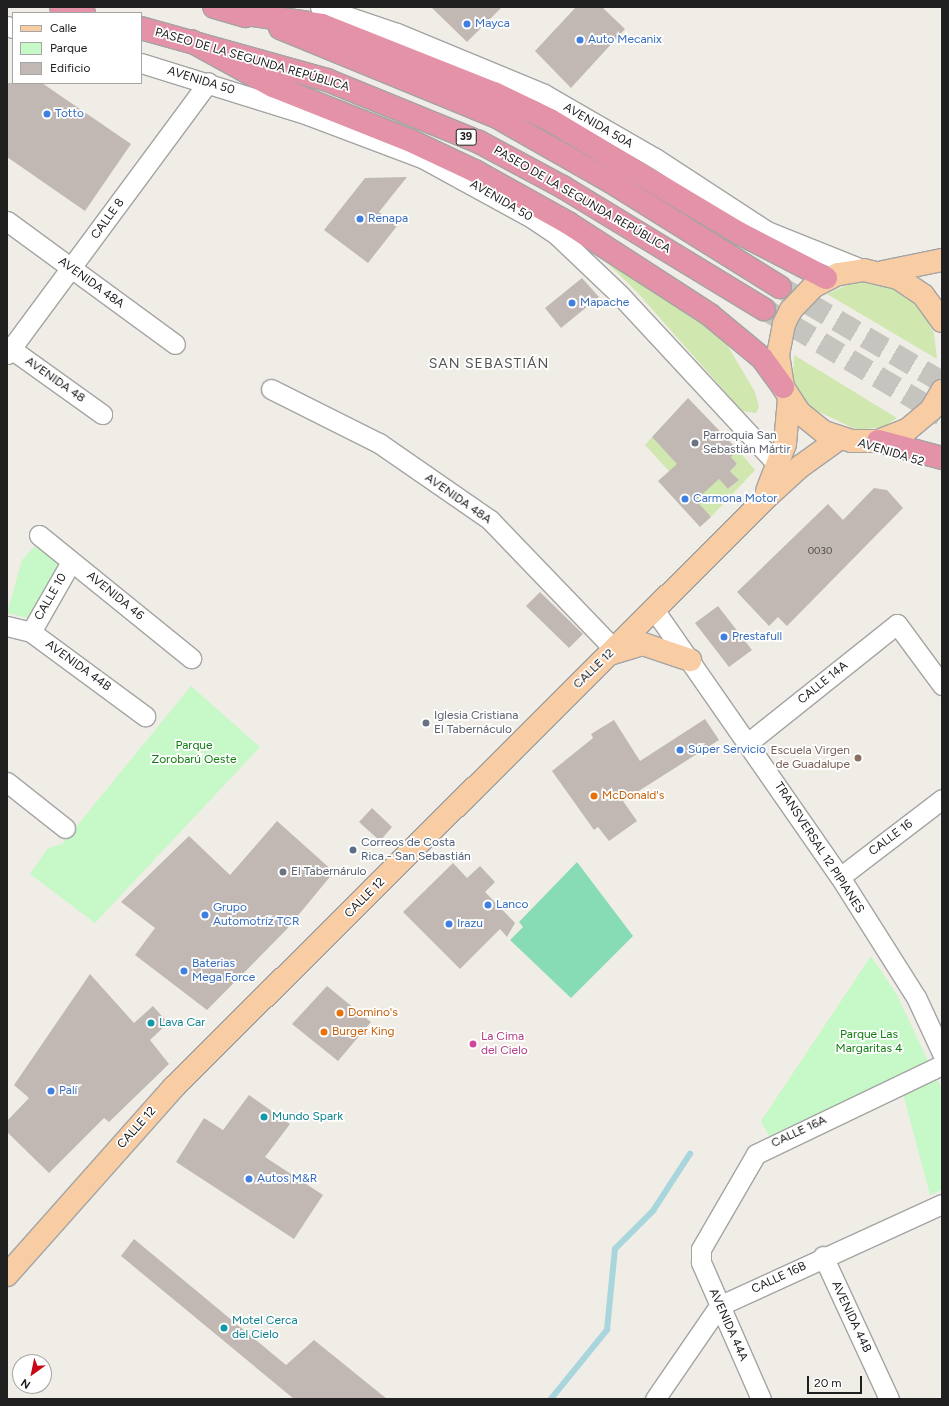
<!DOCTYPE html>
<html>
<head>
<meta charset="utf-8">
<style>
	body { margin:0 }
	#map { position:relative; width:949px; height:1406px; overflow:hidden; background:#f0ede7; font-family:Figtree,sans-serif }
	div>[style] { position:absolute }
	.grass>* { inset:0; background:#d0e8af }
	.park>* { inset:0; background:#c7f8c7 }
	.pitch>* { inset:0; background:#88dcb5 }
	.stream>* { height:5.5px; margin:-2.75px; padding:0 2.75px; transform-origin:2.75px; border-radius:2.75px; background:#a9d5dc }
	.building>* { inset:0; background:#c1b8b4 }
	.highway-tunnel>* { height:22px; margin-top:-11px; transform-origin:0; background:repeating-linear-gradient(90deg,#c6c4bf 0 22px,transparent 0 33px) }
	.roads { filter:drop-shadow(1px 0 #a4a4a4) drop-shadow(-1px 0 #a4a4a4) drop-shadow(0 1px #a4a4a4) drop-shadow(0 -1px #a4a4a4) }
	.minor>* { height:19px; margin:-9.5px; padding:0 9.5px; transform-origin:9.5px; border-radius:9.5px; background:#fff }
	.major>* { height:22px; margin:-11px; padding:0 11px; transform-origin:11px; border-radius:11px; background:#f9cda4 }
	.highway>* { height:22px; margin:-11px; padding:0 11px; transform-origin:11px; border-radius:11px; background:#e492a8 }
	.dots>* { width:11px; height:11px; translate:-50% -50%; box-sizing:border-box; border:2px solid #fff; border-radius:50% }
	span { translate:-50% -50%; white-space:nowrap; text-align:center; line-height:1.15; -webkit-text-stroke:3.5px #fff; paint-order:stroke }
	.number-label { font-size:10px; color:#484645 }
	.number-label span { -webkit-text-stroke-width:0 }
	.shield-label span { padding:1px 3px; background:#fff; border:1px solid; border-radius:3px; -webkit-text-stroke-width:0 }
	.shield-label { font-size:11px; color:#202020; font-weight:700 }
	.shop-label { font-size:12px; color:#366cbe }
	.left { translate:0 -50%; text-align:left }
	.street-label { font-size:12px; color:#202020 }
	.worship-label { font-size:12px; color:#5b616d }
	.park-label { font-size:12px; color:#107d10 }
	.education-label { font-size:12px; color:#785e54 }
	.right { translate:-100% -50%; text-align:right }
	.food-label { font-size:12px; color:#c56008 }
	.service-label { font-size:12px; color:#4e5e75 }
	.culture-label { font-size:12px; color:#0d838f }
	.hotel-label { font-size:12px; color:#b23c85 }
	.quarter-label { font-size:14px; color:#535353; letter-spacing:1px }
	.frame { position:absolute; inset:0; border:8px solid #202020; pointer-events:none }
	.legend { position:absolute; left:12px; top:12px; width:130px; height:72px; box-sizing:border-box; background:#fff; border:1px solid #a6a6a6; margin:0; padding:5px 7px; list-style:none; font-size:12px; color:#202020 }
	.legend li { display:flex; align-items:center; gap:8px; height:20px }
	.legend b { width:20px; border:1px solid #a6a6a6 }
	.north { position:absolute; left:12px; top:1354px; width:40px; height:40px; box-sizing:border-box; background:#fff; border:1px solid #a6a6a6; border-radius:50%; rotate:213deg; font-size:11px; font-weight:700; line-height:16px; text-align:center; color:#202020 }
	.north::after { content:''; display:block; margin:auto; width:14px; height:18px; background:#ca0716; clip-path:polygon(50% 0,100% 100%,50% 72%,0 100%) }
	.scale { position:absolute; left:807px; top:1376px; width:55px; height:18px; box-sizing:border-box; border:2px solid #202020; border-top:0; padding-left:5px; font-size:12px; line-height:14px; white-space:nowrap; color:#202020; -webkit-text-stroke:3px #fff; paint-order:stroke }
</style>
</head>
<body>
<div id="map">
	<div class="grass">
		<i style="clip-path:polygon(598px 254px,716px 326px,755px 392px,759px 407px,756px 413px,742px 411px,636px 291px)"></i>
		<i style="clip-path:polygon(858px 280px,890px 284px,919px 305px,934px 333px,937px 359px,827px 294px)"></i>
		<i style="clip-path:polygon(794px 355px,897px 418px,883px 427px,857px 430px,813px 409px,801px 398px,793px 382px)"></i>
		<i style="clip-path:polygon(652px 437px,697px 484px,719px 479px,729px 489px,739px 480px,730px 471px,737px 464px,731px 457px,738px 450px,755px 470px,711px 517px,645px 445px)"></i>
	</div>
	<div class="park">
		<i style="clip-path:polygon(38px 543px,62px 563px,32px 619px,7px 613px,22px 560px)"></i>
		<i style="clip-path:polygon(191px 686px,260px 747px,95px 923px,30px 874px,48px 848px,62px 844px)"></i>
		<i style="clip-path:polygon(871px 956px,897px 995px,929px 1063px,771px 1140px,761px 1121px)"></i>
		<i style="clip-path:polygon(938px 1080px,942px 1089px,942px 1190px,930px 1195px,903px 1094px)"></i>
	</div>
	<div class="pitch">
		<i style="clip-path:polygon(577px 862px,633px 936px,571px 998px,510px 940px,523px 927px,519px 922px)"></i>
	</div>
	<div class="stream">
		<i style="left:551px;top:1399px;width:89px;rotate:-50.9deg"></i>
		<i style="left:607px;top:1330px;width:81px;rotate:-84.4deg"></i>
		<i style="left:615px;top:1249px;width:54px;rotate:-45deg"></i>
		<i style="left:653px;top:1211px;width:68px;rotate:-57deg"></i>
	</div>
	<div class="building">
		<i style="clip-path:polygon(431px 7px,502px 7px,467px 42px)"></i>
		<i style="clip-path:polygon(576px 7px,602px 7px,625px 29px,571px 88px,535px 51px)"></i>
		<i style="clip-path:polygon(7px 83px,42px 83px,131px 144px,85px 211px,7px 157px)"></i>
		<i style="clip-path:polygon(407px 177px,379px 212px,397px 226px,368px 263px,324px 230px,365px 178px)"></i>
		<i style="clip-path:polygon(582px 278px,599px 297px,561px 328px,545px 308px)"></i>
		<i style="clip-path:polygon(688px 398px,738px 450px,731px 457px,737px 464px,730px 471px,739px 480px,728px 489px,719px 479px,696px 500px,711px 517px,700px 527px,658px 481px,677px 464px,652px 437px)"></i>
		<i style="clip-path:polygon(874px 488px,887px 490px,903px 508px,787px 626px,778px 617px,769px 626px,737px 592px,828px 504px,843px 520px)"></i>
		<i style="clip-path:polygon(540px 592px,583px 634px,569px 648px,526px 606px)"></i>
		<i style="clip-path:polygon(718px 606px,752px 650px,729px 667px,695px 623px)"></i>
		<i style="clip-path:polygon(705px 719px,719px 740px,623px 801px,637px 821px,609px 841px,598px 827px,594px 830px,552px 771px,593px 738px,591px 734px,614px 720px,640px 761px)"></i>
		<i style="clip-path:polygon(372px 808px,392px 827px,380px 841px,359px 822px)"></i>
		<i style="clip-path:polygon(277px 821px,334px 872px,286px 930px,207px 1010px,135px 955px,155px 928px,121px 902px,189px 836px,230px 875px)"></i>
		<i style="clip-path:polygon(453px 863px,467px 878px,480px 866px,495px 882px,485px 892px,515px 923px,507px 937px,500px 929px,460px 969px,403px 912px)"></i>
		<i style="clip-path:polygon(90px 974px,134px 1023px,153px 1006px,168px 1023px,150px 1040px,169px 1064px,109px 1122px,104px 1118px,49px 1173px,7px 1132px,7px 1121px,29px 1098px,14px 1085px)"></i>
		<i style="clip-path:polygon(327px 986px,371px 1022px,338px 1061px,292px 1024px)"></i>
		<i style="clip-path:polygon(249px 1095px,290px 1124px,265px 1157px,323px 1195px,294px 1239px,176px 1162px,204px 1118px,223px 1130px)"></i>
		<i style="clip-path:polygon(134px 1239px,286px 1365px,314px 1340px,387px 1399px,294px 1399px,121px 1256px)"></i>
	</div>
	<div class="highway-tunnel">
		<i style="left:780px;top:287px;width:188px;rotate:30.4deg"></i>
		<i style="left:764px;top:309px;width:207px;rotate:30.8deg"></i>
	</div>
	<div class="roads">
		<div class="minor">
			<i style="left:320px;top:7px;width:81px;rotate:18.7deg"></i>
			<i style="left:397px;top:33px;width:159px;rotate:22.5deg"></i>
			<i style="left:544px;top:94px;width:128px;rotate:30deg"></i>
			<i style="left:655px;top:158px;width:134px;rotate:33.1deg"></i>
			<i style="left:767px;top:231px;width:105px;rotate:21.9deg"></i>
			<i style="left:7px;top:26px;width:6px;rotate:18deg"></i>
			<i style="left:141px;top:63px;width:175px;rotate:17.3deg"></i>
			<i style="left:308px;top:115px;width:122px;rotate:20.7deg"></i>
			<i style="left:422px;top:158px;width:125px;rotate:28.6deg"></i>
			<i style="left:532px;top:218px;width:30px;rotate:34deg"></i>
			<i style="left:557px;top:235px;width:87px;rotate:43.6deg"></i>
			<i style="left:620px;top:295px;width:233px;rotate:47.1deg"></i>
			<i style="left:7px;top:221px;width:208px;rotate:36.2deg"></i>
			<i style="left:7px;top:346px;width:117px;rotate:35.6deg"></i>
			<i style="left:7px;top:354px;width:338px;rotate:-53.5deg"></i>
			<i style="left:271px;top:389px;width:121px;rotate:26.6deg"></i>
			<i style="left:379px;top:443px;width:135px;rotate:34.7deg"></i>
			<i style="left:490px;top:520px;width:180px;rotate:46.1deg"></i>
			<i style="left:39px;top:535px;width:196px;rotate:39deg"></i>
			<i style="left:655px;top:611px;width:324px;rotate:55.2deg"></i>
			<i style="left:840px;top:877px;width:142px;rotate:57.7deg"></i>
			<i style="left:916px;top:997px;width:62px;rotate:65.1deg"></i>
			<i style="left:7px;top:626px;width:25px;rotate:14deg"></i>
			<i style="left:31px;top:632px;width:142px;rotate:36.4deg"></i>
			<i style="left:31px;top:632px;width:81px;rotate:-60.3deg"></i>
			<i style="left:749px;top:742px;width:189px;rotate:-38.6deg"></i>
			<i style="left:897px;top:624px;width:76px;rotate:53.6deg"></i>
			<i style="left:7px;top:782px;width:74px;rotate:38.4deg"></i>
			<i style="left:840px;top:877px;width:128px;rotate:-37.4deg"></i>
			<i style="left:823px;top:1256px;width:157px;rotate:65.2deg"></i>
			<i style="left:655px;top:1399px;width:113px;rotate:-55.5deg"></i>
			<i style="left:719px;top:1306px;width:245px;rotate:-24.6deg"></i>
			<i style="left:761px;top:1399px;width:150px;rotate:-113.7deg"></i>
			<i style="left:701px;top:1262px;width:13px;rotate:-90deg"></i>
			<i style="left:701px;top:1249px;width:110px;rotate:-59.9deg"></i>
			<i style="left:756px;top:1154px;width:206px;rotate:-25.6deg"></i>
		</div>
		<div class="major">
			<i style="left:883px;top:272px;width:60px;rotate:-11.5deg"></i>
			<i style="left:942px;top:321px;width:32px;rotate:-126deg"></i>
			<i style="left:923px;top:295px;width:30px;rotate:-146deg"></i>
			<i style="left:898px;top:278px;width:35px;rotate:-167deg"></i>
			<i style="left:864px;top:270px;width:26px;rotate:171deg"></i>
			<i style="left:838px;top:274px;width:28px;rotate:153deg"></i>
			<i style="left:813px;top:287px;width:32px;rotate:134deg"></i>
			<i style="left:791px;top:310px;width:16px;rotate:117deg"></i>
			<i style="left:784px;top:324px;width:32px;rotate:101deg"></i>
			<i style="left:778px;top:355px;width:32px;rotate:81deg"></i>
			<i style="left:783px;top:387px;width:30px;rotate:57deg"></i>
			<i style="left:799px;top:412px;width:32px;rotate:39deg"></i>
			<i style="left:824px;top:432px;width:29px;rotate:18deg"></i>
			<i style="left:852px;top:441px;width:26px"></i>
			<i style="left:878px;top:441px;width:31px;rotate:-21deg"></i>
			<i style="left:907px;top:430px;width:31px;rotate:-40deg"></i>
			<i style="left:931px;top:410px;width:22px;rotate:-60deg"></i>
			<i style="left:767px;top:491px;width:50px;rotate:-69deg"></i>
			<i style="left:785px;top:444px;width:46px;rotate:-85deg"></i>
			<i style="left:613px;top:653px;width:31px;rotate:-17deg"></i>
			<i style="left:643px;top:644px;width:50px;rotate:18.8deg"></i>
			<i style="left:7px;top:1275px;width:251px;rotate:-48.4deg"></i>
			<i style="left:174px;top:1087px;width:837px;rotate:-44.85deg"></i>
			<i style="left:767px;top:497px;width:46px;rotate:-42.4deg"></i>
			<i style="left:801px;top:466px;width:48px;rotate:-35.7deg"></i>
		</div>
		<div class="highway">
			<i style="left:61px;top:7px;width:24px;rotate:15deg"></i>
			<i style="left:214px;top:7px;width:33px;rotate:16deg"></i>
			<i style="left:233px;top:12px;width:90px;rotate:8.3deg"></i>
			<i style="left:322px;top:25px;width:185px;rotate:21.6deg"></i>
			<i style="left:494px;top:93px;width:62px;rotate:25.7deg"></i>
			<i style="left:550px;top:120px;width:220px;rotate:30.9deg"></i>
			<i style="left:739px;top:233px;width:98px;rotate:27.3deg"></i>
			<i style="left:141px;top:28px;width:193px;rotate:15.6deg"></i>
			<i style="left:327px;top:80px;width:164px;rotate:22.2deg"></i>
			<i style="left:479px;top:142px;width:95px;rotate:28.2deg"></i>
			<i style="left:563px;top:187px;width:235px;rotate:31.3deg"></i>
			<i style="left:280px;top:28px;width:232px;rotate:22.3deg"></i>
			<i style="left:495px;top:116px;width:133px;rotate:29.6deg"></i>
			<i style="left:611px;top:182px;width:199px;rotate:31.9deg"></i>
			<i style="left:191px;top:41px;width:94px;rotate:28.8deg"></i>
			<i style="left:273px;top:86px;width:146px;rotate:21.7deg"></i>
			<i style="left:409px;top:140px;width:73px;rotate:25.2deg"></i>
			<i style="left:475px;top:171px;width:107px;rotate:29.2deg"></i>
			<i style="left:568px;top:223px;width:169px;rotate:32.9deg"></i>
			<i style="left:710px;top:315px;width:67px;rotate:39.6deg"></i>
			<i style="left:762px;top:358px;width:36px;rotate:54deg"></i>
			<i style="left:878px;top:441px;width:66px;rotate:14.9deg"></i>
		</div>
	</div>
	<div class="dots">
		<i style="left:467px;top:24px;background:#3f7fe0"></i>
		<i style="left:580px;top:40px;background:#3f7fe0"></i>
		<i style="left:47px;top:114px;background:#3f7fe0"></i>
		<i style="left:360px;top:219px;background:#3f7fe0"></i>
		<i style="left:572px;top:303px;background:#3f7fe0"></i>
		<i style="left:695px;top:443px;background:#6b7280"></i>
		<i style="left:685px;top:499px;background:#3f7fe0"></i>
		<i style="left:724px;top:637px;background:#3f7fe0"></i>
		<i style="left:426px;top:723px;background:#6b7280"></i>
		<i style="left:680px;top:750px;background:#3f7fe0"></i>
		<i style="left:858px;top:758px;background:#8d6e63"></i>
		<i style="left:594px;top:796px;background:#e8710a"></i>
		<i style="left:353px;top:850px;background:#5c6f8a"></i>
		<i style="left:283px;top:872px;background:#6b7280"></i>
		<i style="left:488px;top:905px;background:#3f7fe0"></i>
		<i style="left:205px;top:915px;background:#3f7fe0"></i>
		<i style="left:449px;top:924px;background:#3f7fe0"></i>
		<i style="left:184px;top:971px;background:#3f7fe0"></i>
		<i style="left:340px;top:1013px;background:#e8710a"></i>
		<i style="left:151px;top:1023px;background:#0f9aa8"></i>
		<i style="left:324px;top:1032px;background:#e8710a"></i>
		<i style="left:473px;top:1044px;background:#d1479c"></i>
		<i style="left:51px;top:1091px;background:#3f7fe0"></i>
		<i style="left:264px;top:1117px;background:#0f9aa8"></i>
		<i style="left:249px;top:1179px;background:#3f7fe0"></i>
		<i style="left:224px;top:1328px;background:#0f9aa8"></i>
	</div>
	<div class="number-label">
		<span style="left:820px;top:551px">0030</span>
	</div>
	<div class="shield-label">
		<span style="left:466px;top:137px">39</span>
	</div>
	<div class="shop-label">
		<span class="left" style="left:475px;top:24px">Mayca</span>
		<span class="left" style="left:588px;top:40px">Auto Mecanix</span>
		<span class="left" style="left:55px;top:114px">Totto</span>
		<span class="left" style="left:368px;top:219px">Renapa</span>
		<span class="left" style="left:580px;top:303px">Mapache</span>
		<span class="left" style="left:693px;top:499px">Carmona Motor</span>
		<span class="left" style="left:732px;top:637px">Prestafull</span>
		<span class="left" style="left:688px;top:750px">Súper Servicio</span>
		<span class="left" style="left:496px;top:905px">Lanco</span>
		<span class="left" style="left:213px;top:915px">Grupo<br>Automotríz TCR</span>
		<span class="left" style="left:457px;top:924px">Irazu</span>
		<span class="left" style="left:192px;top:971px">Baterias<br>Mega Force</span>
		<span class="left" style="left:59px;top:1091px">Palí</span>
		<span class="left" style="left:257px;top:1179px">Autos M&amp;R</span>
	</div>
	<div class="street-label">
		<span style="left:252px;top:60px;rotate:16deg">PASEO DE LA SEGUNDA REPÚBLICA</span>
		<span style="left:201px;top:81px;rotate:17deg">AVENIDA 50</span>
		<span style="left:598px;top:126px;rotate:30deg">AVENIDA 50A</span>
		<span style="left:582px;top:200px;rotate:30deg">PASEO DE LA SEGUNDA REPÚBLICA</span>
		<span style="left:501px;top:201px;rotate:30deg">AVENIDA 50</span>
		<span style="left:108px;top:219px;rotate:-54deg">CALLE 8</span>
		<span style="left:91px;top:283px;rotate:36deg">AVENIDA 48A</span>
		<span style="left:55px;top:380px;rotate:35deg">AVENIDA 48</span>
		<span style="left:891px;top:453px;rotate:17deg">AVENIDA 52</span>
		<span style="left:458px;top:499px;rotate:35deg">AVENIDA 48A</span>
		<span style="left:115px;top:596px;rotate:39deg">AVENIDA 46</span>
		<span style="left:51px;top:597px;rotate:-60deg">CALLE 10</span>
		<span style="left:78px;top:666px;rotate:36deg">AVENIDA 44B</span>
		<span style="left:594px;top:669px;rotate:-44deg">CALLE 12</span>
		<span style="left:823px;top:683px;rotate:-39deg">CALLE 14A</span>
		<span style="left:891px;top:838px;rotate:-37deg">CALLE 16</span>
		<span style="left:819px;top:848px;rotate:57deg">TRANSVERSAL 12 PIPIANES</span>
		<span style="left:365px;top:898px;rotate:-45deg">CALLE 12</span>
		<span style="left:137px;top:1128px;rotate:-48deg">CALLE 12</span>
		<span style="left:799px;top:1132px;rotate:-25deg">CALLE 16A</span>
		<span style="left:779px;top:1278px;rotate:-25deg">CALLE 16B</span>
		<span style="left:851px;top:1317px;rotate:65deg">AVENIDA 44B</span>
		<span style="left:728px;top:1325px;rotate:66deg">AVENIDA 44A</span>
	</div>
	<div class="worship-label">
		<span class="left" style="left:703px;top:443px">Parroquia San<br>Sebastián Mártir</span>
		<span class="left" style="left:434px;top:723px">Iglesia Cristiana<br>El Tabernáculo</span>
		<span class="left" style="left:291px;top:872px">El Tabernárulo</span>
	</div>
	<div class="park-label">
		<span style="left:194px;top:753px">Parque<br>Zorobarú Oeste</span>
		<span style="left:869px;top:1042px">Parque Las<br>Margaritas 4</span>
	</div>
	<div class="education-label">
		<span class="right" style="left:850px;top:758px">Escuela Virgen<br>de Guadalupe</span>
	</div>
	<div class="food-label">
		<span class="left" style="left:602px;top:796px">McDonald's</span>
		<span class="left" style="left:348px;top:1013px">Domino's</span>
		<span class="left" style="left:332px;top:1032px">Burger King</span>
	</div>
	<div class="service-label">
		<span class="left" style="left:361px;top:850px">Correos de Costa<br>Rica - San Sebastián</span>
	</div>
	<div class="culture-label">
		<span class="left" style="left:159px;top:1023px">Lava Car</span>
		<span class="left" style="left:272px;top:1117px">Mundo Spark</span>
		<span class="left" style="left:232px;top:1328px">Motel Cerca<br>del Cielo</span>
	</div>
	<div class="hotel-label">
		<span class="left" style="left:481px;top:1044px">La Cima<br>del Cielo</span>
	</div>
	<div class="quarter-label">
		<span style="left:489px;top:364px">SAN SEBASTIÁN</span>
	</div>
	<div class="frame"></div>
	<ul class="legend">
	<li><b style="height:5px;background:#f9cda4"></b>Calle</li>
	<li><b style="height:11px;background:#c7f8c7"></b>Parque</li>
	<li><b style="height:11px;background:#c1b8b4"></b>Edificio</li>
	</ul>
	<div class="north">N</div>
	<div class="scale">20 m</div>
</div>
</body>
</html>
